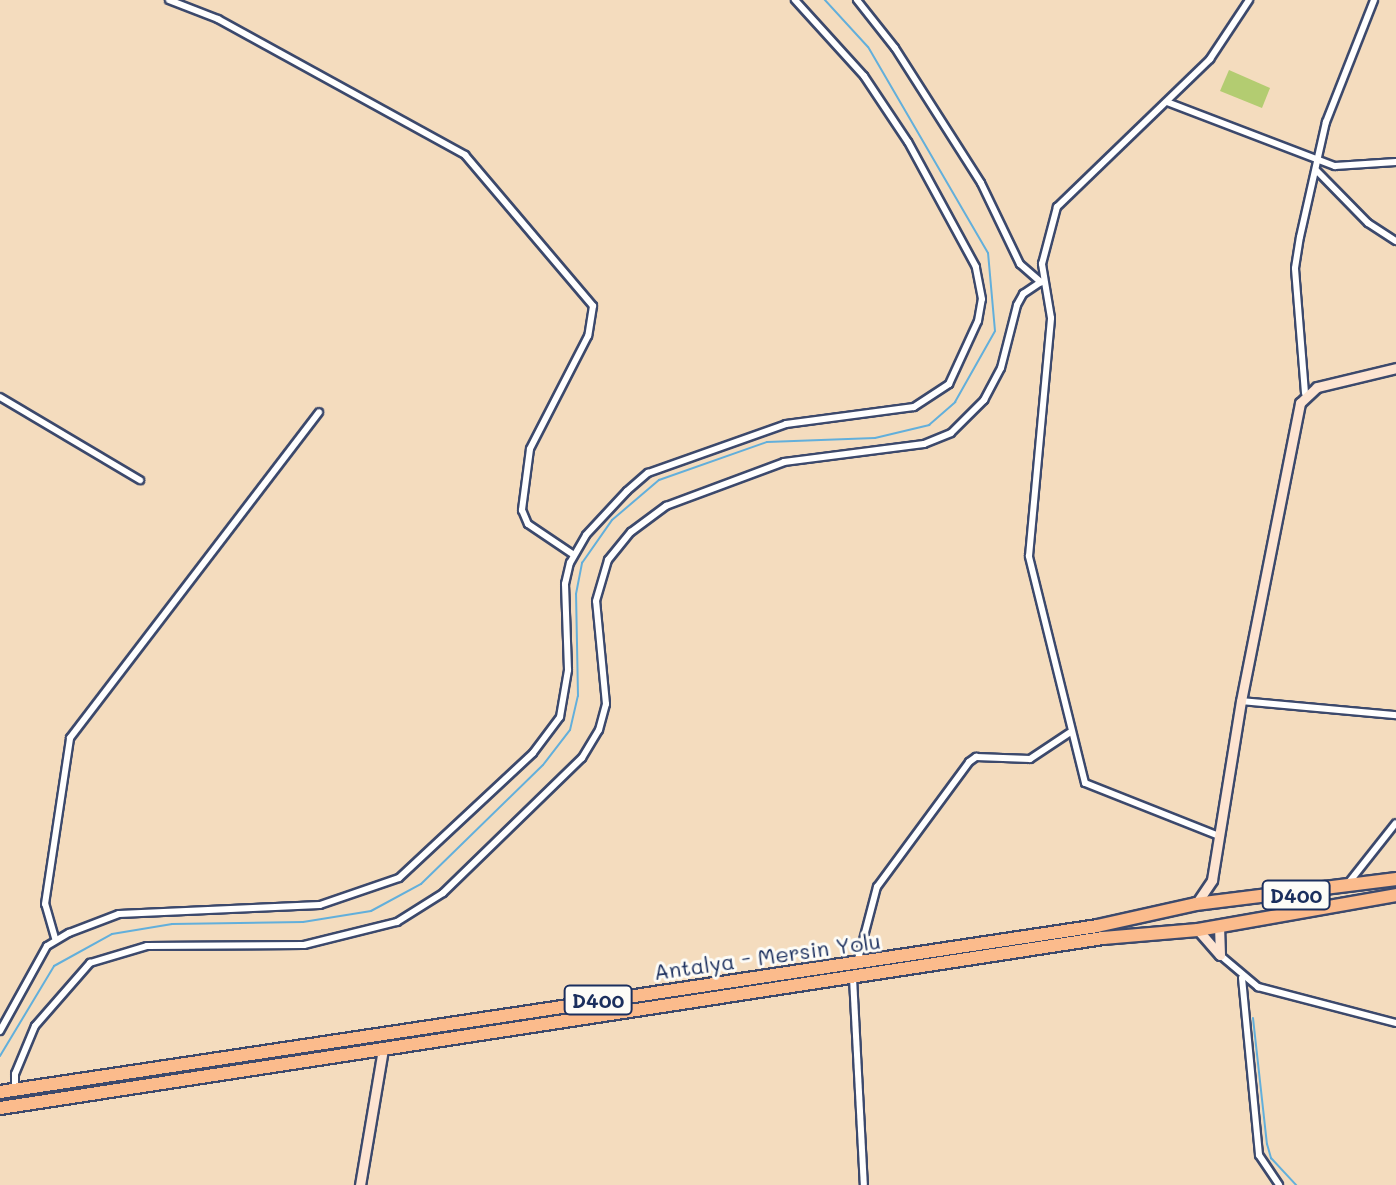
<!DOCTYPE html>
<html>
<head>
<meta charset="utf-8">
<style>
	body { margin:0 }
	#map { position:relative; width:1396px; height:1185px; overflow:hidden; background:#f4dcbe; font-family:Mali,sans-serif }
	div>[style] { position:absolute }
	.green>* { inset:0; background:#b3cc71 }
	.stream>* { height:2px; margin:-1px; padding:0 1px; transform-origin:1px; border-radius:1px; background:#62afdb }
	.roads { filter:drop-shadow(2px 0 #3c496c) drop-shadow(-2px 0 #3c496c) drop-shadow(0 2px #3c496c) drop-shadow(0 -2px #3c496c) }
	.street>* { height:6px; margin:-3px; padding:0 3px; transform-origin:3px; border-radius:3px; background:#fff }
	.secondary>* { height:9px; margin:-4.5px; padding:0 4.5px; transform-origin:4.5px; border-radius:4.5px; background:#fde4d1 }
	.highway>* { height:12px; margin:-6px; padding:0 6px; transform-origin:6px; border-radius:6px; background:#fbbb8c }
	span { translate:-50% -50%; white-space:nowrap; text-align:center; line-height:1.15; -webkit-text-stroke:6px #fdfcf7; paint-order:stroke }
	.shield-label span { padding:2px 6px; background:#fdfcf7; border:2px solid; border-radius:6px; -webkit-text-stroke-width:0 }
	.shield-label { font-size:20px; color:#1b2f5e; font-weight:700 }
	.street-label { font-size:22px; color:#1b2f5e }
</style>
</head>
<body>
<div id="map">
	<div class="green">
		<i style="clip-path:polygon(1229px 70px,1270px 88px,1262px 108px,1220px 91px)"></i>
	</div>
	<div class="stream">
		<i style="left:1253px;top:1018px;width:127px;rotate:83.7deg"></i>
		<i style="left:1267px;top:1144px;width:15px;rotate:74deg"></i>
		<i style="left:1271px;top:1158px;width:37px;rotate:47deg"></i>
		<i style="left:0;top:1056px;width:105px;rotate:-59deg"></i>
		<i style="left:54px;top:966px;width:66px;rotate:-28.9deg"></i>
		<i style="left:112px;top:934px;width:61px;rotate:-9.5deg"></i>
		<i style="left:172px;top:924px;width:131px;rotate:-0.9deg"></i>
		<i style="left:303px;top:922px;width:69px;rotate:-9.2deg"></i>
		<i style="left:371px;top:911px;width:57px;rotate:-28.4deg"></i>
		<i style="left:421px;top:884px;width:170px;rotate:-44.3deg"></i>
		<i style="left:543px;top:765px;width:44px;rotate:-52.4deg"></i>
		<i style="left:570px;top:730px;width:35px;rotate:-77deg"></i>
		<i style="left:578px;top:696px;width:102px;rotate:-91.1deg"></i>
		<i style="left:576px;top:594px;width:32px;rotate:-79deg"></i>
		<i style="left:582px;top:563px;width:52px;rotate:-55.1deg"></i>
		<i style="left:612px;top:520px;width:62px;rotate:-40.4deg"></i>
		<i style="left:659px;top:480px;width:114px;rotate:-19.4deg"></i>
		<i style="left:767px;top:442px;width:108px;rotate:-2.1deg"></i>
		<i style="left:875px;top:438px;width:56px;rotate:-13.5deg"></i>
		<i style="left:929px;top:425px;width:35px;rotate:-41deg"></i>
		<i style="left:955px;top:402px;width:81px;rotate:-60.6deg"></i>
		<i style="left:995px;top:331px;width:78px;rotate:-95.1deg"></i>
		<i style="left:988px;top:253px;width:238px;rotate:-120.2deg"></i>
		<i style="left:868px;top:47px;width:64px;rotate:-132.5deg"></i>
	</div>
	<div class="roads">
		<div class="street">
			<i style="left:169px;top:0;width:53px;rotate:21.2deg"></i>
			<i style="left:218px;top:19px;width:282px;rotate:28.8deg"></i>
			<i style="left:465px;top:155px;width:198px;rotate:49.7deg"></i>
			<i style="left:593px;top:306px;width:30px;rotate:99deg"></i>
			<i style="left:588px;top:336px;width:127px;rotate:117.2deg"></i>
			<i style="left:530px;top:449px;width:62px;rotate:97.5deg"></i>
			<i style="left:522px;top:510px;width:15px;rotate:67deg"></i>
			<i style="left:528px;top:524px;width:55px;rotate:34deg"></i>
			<i style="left:857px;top:0;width:61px;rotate:51.6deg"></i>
			<i style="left:895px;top:48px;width:160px;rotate:57.5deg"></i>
			<i style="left:981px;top:183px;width:90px;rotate:64.3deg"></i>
			<i style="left:1020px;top:264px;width:28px;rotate:41deg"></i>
			<i style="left:1167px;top:102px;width:180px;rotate:20.9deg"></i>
			<i style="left:1335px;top:166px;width:61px;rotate:-3.8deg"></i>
			<i style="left:1317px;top:171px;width:73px;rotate:45.6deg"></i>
			<i style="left:1368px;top:223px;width:33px;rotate:33deg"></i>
			<i style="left:1305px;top:393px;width:125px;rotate:-94.6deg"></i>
			<i style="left:1295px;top:268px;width:31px;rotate:-81deg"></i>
			<i style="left:1300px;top:237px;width:118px;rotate:-77.3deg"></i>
			<i style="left:1326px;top:122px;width:131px;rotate:-68.5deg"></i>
			<i style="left:0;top:397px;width:163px;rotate:30.7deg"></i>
			<i style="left:1241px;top:701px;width:156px;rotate:5.2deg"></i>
			<i style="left:1219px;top:836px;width:144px;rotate:-158.4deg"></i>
			<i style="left:1085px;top:783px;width:234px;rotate:-103.9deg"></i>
			<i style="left:1029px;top:556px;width:239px;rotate:-84.7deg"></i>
			<i style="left:1051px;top:318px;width:55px;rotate:-99.5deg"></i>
			<i style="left:1042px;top:264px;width:59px;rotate:-75.3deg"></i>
			<i style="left:1057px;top:207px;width:213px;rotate:-44deg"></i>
			<i style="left:1210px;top:59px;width:71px;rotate:-56.5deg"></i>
			<i style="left:1346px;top:886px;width:80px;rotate:-51.6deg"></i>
			<i style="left:55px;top:938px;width:35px;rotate:-106deg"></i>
			<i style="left:45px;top:904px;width:168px;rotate:-81.4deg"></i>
			<i style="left:70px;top:738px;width:410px;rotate:-52.6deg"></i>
			<i style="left:1220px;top:955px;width:50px;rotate:40.1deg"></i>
			<i style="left:1258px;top:987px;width:143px;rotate:14.6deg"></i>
			<i style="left:857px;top:963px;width:79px;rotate:-75.3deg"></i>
			<i style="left:877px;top:887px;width:155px;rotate:-53.6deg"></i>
			<i style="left:969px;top:762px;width:9px;rotate:-36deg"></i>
			<i style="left:976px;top:757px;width:54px;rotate:2.1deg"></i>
			<i style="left:1030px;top:759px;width:47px;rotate:-33.7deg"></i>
			<i style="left:853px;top:978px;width:207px;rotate:87deg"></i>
			<i style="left:1242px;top:978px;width:178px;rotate:84.5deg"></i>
			<i style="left:1259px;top:1155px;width:36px;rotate:56deg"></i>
			<i style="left:0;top:1031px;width:97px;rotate:-61.1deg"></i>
			<i style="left:47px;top:946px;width:26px;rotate:-31deg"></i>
			<i style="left:69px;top:933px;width:53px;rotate:-20.8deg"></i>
			<i style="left:119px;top:914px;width:201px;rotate:-2.6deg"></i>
			<i style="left:320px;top:905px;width:83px;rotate:-18.9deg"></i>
			<i style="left:399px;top:878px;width:183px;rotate:-43deg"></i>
			<i style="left:533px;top:753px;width:45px;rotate:-53.1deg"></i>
			<i style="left:560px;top:717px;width:48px;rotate:-80.3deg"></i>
			<i style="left:568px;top:670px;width:86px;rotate:-92deg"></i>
			<i style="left:565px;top:584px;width:22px;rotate:-77deg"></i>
			<i style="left:570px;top:563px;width:32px;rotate:-60deg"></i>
			<i style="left:586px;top:535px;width:60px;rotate:-47deg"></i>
			<i style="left:627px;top:491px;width:28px;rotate:-41deg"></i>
			<i style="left:648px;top:473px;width:146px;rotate:-19.5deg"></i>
			<i style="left:786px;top:424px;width:129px;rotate:-7.6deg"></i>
			<i style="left:914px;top:407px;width:42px;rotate:-33.3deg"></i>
			<i style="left:949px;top:384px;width:69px;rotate:-65.3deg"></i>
			<i style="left:978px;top:321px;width:22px;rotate:-80deg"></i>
			<i style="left:982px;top:299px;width:33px;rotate:-101deg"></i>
			<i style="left:976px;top:267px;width:142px;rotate:-118.5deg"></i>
			<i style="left:908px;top:142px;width:79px;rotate:-123.7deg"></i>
			<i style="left:864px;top:76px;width:103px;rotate:-132.2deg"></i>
			<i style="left:15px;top:1090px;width:16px;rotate:-90deg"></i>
			<i style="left:15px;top:1074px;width:52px;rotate:-67.4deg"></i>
			<i style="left:35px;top:1026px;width:84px;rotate:-48.9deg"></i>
			<i style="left:90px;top:963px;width:59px;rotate:-16.6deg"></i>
			<i style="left:147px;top:946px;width:157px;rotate:-0.4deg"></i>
			<i style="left:304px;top:945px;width:96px;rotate:-13.9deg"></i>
			<i style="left:397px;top:922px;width:54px;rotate:-32.2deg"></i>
			<i style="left:443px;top:893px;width:194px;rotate:-44.2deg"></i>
			<i style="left:582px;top:758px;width:33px;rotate:-59deg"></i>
			<i style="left:599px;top:730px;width:27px;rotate:-75deg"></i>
			<i style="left:606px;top:704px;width:103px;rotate:-95.5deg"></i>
			<i style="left:596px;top:601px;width:43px;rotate:-73.7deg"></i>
			<i style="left:608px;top:560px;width:36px;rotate:-51deg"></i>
			<i style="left:631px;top:532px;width:44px;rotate:-36.6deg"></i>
			<i style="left:666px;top:506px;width:126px;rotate:-20.4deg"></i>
			<i style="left:784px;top:462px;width:141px;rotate:-7.3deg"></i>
			<i style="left:924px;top:444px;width:29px;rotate:-22deg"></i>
			<i style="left:951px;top:433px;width:47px;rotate:-45deg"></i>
			<i style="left:984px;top:400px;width:36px;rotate:-62deg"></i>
			<i style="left:1001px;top:368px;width:65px;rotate:-75.7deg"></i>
			<i style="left:1017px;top:305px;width:13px;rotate:-61deg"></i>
			<i style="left:1023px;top:294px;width:22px;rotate:-34deg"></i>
		</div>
		<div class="secondary">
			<i style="left:1196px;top:904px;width:29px;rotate:-56deg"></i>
			<i style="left:1212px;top:880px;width:181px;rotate:-80.8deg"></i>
			<i style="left:1241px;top:701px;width:304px;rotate:-78.8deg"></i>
			<i style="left:1300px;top:403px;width:23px;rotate:-43deg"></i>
			<i style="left:1317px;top:387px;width:81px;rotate:-13.5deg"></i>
			<i style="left:1219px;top:926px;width:29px;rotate:88deg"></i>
			<i style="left:1198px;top:930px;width:33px;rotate:49deg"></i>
			<i style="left:360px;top:1185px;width:138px;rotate:-80.4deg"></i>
		</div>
		<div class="highway">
			<i style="left:0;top:1092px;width:1109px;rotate:-8.6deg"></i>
			<i style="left:1097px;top:926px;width:101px;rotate:-12.5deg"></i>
			<i style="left:1196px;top:904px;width:202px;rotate:-7.1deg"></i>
			<i style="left:0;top:1108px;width:1116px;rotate:-8.76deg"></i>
			<i style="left:1103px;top:938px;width:95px;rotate:-4.8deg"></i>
			<i style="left:1198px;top:930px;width:201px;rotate:-10deg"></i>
		</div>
	</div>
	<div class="shield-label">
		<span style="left:1296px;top:895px">D400</span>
		<span style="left:598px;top:1000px">D400</span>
	</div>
	<div class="street-label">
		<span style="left:767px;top:956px;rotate:-8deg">Antalya - Mersin Yolu</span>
	</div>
</div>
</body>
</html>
